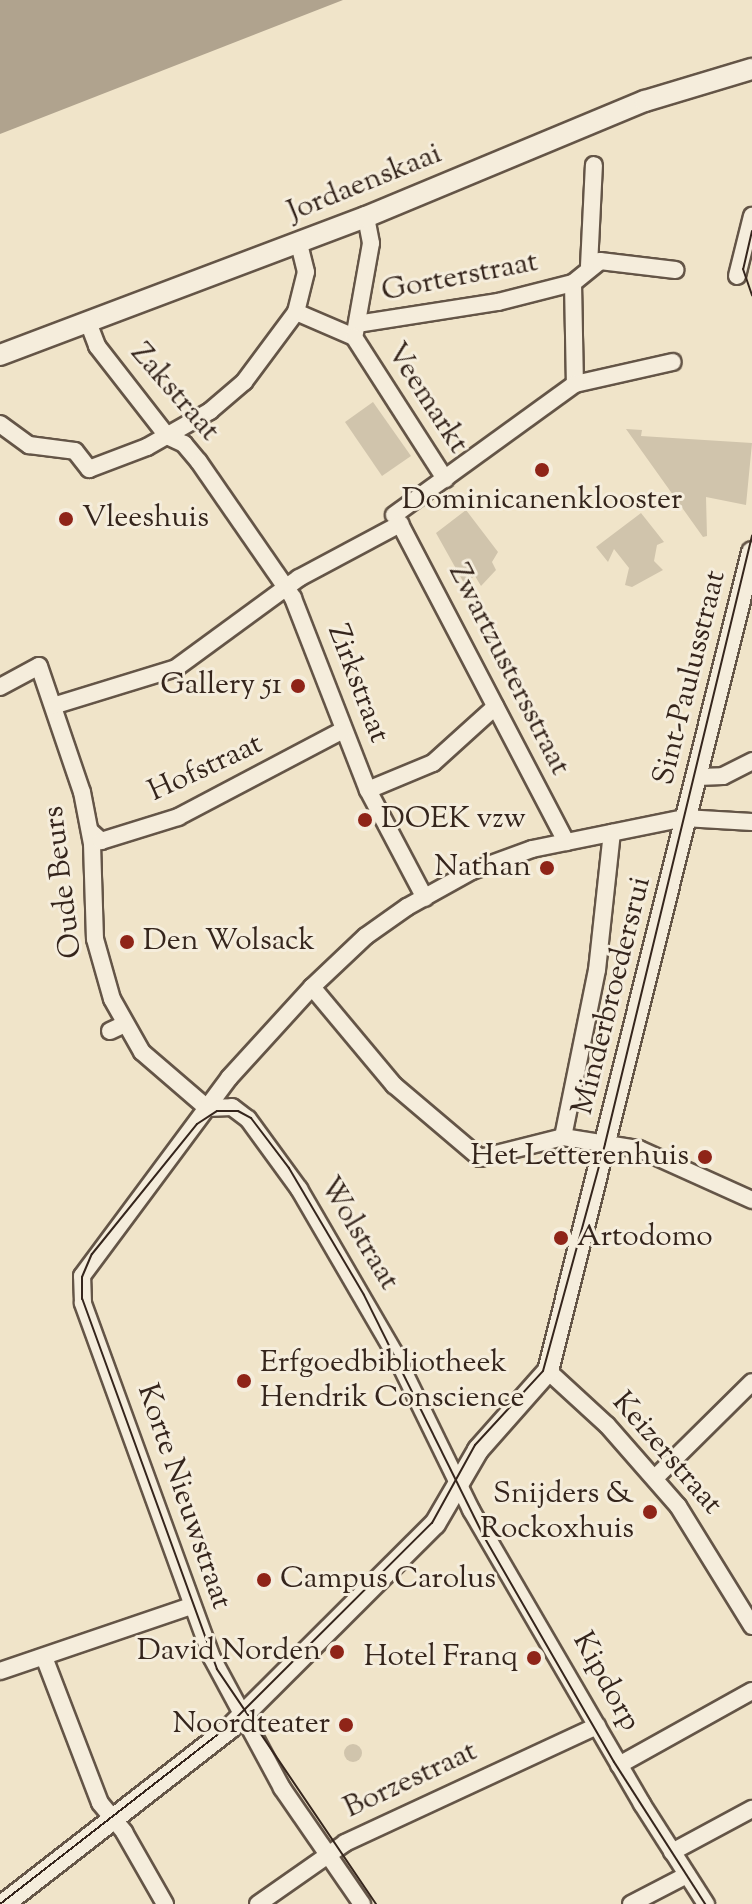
<!DOCTYPE html>
<html>
<head>
<meta charset="utf-8">
<style>
	body { margin:0 }
	#map { position:relative; width:752px; height:1904px; overflow:hidden; background:#f0e4c9; font-family:"Sorts Mill Goudy",serif }
	div>[style] { position:absolute }
	.green>* { inset:0; background:#d0c4ac }
	.round { border-radius:50% }
	.water>* { inset:0; background:#b0a38e }
	.roads { filter:drop-shadow(2px 0 #645547) drop-shadow(-2px 0 #645547) drop-shadow(0 2px #645547) drop-shadow(0 -2px #645547) }
	.minor>* { height:16px; margin:-8px; padding:0 8px; transform-origin:8px; border-radius:8px; background:#f5eddc }
	.tertiary>* { height:20px; margin:-10px; padding:0 10px; transform-origin:10px; border-radius:10px; background:#f5eddc }
	.tram>* { height:2px; margin:-1px; padding:0 1px; transform-origin:1px; border-radius:1px; background:#35251c }
	.dots>* { width:22px; height:22px; translate:-50% -50%; box-sizing:border-box; border:4px solid #f5eddc; border-radius:50% }
	span { translate:-50% -50%; white-space:nowrap; text-align:center; line-height:1.15; -webkit-text-stroke:6px #f5eddc; paint-order:stroke }
	.street-label { font-size:30px; color:#35251c }
	.poi-label { font-size:30px; color:#35251c }
	.left { translate:0 -50%; text-align:left }
	.right { translate:-100% -50%; text-align:right }
</style>
</head>
<body>
<div id="map">
	<div class="green">
		<i style="clip-path:polygon(373px 402px,411px 456px,382px 476px,345px 422px)"></i>
		<i style="clip-path:polygon(626px 429px,642px 430px,641px 436px,752px 443px,746px 505px,706px 497px,707px 536px,703px 537px)"></i>
		<i style="clip-path:polygon(466px 510px,498px 552px,492px 562px,496px 570px,481px 586px,475px 576px,464px 583px,436px 533px)"></i>
		<i style="clip-path:polygon(641px 513px,664px 542px,657px 545px,654px 561px,663px 570px,632px 587px,625px 585px,629px 568px,614px 549px,608px 562px,596px 547px)"></i>
		<i class="round" style="left:344px;top:1744px;width:18px;height:18px"></i>
	</div>
	<div class="water">
		<i style="clip-path:polygon(0 0,343px 0,0 134px)"></i>
	</div>
	<div class="roads">
		<div class="minor">
			<i style="left:589px;top:266px;width:101px;rotate:-87.2deg"></i>
			<i style="left:737px;top:276px;width:62px;rotate:-76deg"></i>
			<i style="left:573px;top:283px;width:35px;rotate:-39deg"></i>
			<i style="left:600px;top:261px;width:76px;rotate:6.8deg"></i>
			<i style="left:573px;top:283px;width:101px;rotate:88.9deg"></i>
			<i style="left:296px;top:312px;width:63px;rotate:23.3deg"></i>
			<i style="left:88px;top:322px;width:26px;rotate:69deg"></i>
			<i style="left:97px;top:346px;width:114px;rotate:52.1deg"></i>
			<i style="left:167px;top:436px;width:19px;rotate:25deg"></i>
			<i style="left:184px;top:444px;width:23px;rotate:50deg"></i>
			<i style="left:199px;top:462px;width:165px;rotate:55.3deg"></i>
			<i style="left:293px;top:598px;width:206px;rotate:68.7deg"></i>
			<i style="left:368px;top:790px;width:122px;rotate:62.2deg"></i>
			<i style="left:357px;top:324px;width:143px;rotate:-8.9deg"></i>
			<i style="left:498px;top:302px;width:77px;rotate:-14.2deg"></i>
			<i style="left:355px;top:333px;width:91px;rotate:-79.9deg"></i>
			<i style="left:371px;top:243px;width:26px;rotate:-101deg"></i>
			<i style="left:354px;top:337px;width:169px;rotate:57.3deg"></i>
			<i style="left:575px;top:384px;width:100px;rotate:-12.7deg"></i>
			<i style="left:0;top:424px;width:36px;rotate:36deg"></i>
			<i style="left:29px;top:445px;width:46px;rotate:7.4deg"></i>
			<i style="left:75px;top:451px;width:23px;rotate:52deg"></i>
			<i style="left:89px;top:469px;width:62px;rotate:-20.8deg"></i>
			<i style="left:147px;top:447px;width:73px;rotate:-29.7deg"></i>
			<i style="left:210px;top:411px;width:45px;rotate:-40.5deg"></i>
			<i style="left:244px;top:382px;width:87px;rotate:-53.4deg"></i>
			<i style="left:296px;top:312px;width:41px;rotate:-76deg"></i>
			<i style="left:306px;top:272px;width:30px;rotate:-104deg"></i>
			<i style="left:394px;top:515px;width:223px;rotate:-35.9deg"></i>
			<i style="left:0;top:687px;width:44px;rotate:-28.3deg"></i>
			<i style="left:39px;top:666px;width:133px;rotate:71.2deg"></i>
			<i style="left:82px;top:792px;width:53px;rotate:79.1deg"></i>
			<i style="left:92px;top:844px;width:95px;rotate:88.2deg"></i>
			<i style="left:95px;top:939px;width:62px;rotate:74.2deg"></i>
			<i style="left:112px;top:999px;width:61px;rotate:60.5deg"></i>
			<i style="left:142px;top:1052px;width:86px;rotate:40.7deg"></i>
			<i style="left:56px;top:705px;width:126px;rotate:-17.1deg"></i>
			<i style="left:176px;top:668px;width:152px;rotate:-36.2deg"></i>
			<i style="left:299px;top:578px;width:115px;rotate:-28.1deg"></i>
			<i style="left:400px;top:524px;width:359px;rotate:62.4deg"></i>
			<i style="left:698px;top:777px;width:25px;rotate:-2deg"></i>
			<i style="left:723px;top:776px;width:33px;rotate:-27deg"></i>
			<i style="left:368px;top:790px;width:70px;rotate:-22.6deg"></i>
			<i style="left:433px;top:763px;width:84px;rotate:-42.1deg"></i>
			<i style="left:90px;top:831px;width:15px;rotate:42deg"></i>
			<i style="left:101px;top:841px;width:81px;rotate:-17.3deg"></i>
			<i style="left:178px;top:817px;width:187px;rotate:-27.8deg"></i>
			<i style="left:312px;top:987px;width:128px;rotate:50.1deg"></i>
			<i style="left:394px;top:1085px;width:113px;rotate:40.3deg"></i>
			<i style="left:480px;top:1158px;width:86px;rotate:-14.2deg"></i>
			<i style="left:563px;top:1137px;width:77px;rotate:9deg"></i>
			<i style="left:639px;top:1149px;width:124px;rotate:24.3deg"></i>
			<i style="left:110px;top:1031px;width:17px;rotate:-25deg"></i>
			<i style="left:207px;top:1108px;width:25px;rotate:-2deg"></i>
			<i style="left:232px;top:1107px;width:20px;rotate:37deg"></i>
			<i style="left:248px;top:1119px;width:87px;rotate:53.9deg"></i>
			<i style="left:299px;top:1189px;width:191px;rotate:59.8deg"></i>
			<i style="left:395px;top:1354px;width:174px;rotate:64deg"></i>
			<i style="left:471px;top:1510px;width:340px;rotate:59.8deg"></i>
			<i style="left:642px;top:1804px;width:119px;rotate:57.4deg"></i>
			<i style="left:563px;top:1137px;width:170px;rotate:-78.5deg"></i>
			<i style="left:597px;top:970px;width:138px;rotate:-83.8deg"></i>
			<i style="left:548px;top:1371px;width:80px;rotate:42.5deg"></i>
			<i style="left:607px;top:1425px;width:108px;rotate:48.8deg"></i>
			<i style="left:678px;top:1506px;width:141px;rotate:58.3deg"></i>
			<i style="left:655px;top:1478px;width:136px;rotate:-44.7deg"></i>
			<i style="left:44px;top:1657px;width:156px;rotate:69deg"></i>
			<i style="left:100px;top:1803px;width:38px;rotate:50deg"></i>
			<i style="left:124px;top:1832px;width:83px;rotate:60.3deg"></i>
			<i style="left:0;top:1671px;width:202px;rotate:-18.8deg"></i>
			<i style="left:619px;top:1765px;width:152px;rotate:-29.1deg"></i>
			<i style="left:672px;top:1852px;width:91px;rotate:-28.3deg"></i>
			<i style="left:258px;top:1904px;width:106px;rotate:-35deg"></i>
			<i style="left:345px;top:1843px;width:278px;rotate:-24.9deg"></i>
			<i style="left:362px;top:1904px;width:141px;rotate:-124.6deg"></i>
			<i style="left:282px;top:1788px;width:148px;rotate:-118.3deg"></i>
			<i style="left:212px;top:1658px;width:378px;rotate:-110deg"></i>
			<i style="left:83px;top:1303px;width:27px;rotate:-92deg"></i>
			<i style="left:82px;top:1276px;width:247px;rotate:-53.4deg"></i>
			<i style="left:229px;top:1078px;width:123px;rotate:-47.6deg"></i>
			<i style="left:312px;top:987px;width:74px;rotate:-43.4deg"></i>
			<i style="left:366px;top:936px;width:50px;rotate:-35.3deg"></i>
			<i style="left:407px;top:907px;width:74px;rotate:-29deg"></i>
			<i style="left:472px;top:871px;width:64px;rotate:-20.1deg"></i>
			<i style="left:532px;top:849px;width:155px;rotate:-11.5deg"></i>
			<i style="left:684px;top:818px;width:68px;rotate:3.4deg"></i>
			<i style="left:631px;top:1904px;width:63px;rotate:-27.4deg"></i>
		</div>
		<div class="tertiary">
			<i style="left:0;top:355px;width:391px;rotate:-20.7deg"></i>
			<i style="left:366px;top:217px;width:302px;rotate:-22.6deg"></i>
			<i style="left:645px;top:101px;width:112px;rotate:-16.7deg"></i>
			<i style="left:4px;top:1904px;width:286px;rotate:-37.9deg"></i>
			<i style="left:230px;top:1728px;width:289px;rotate:-44.9deg"></i>
			<i style="left:435px;top:1524px;width:86px;rotate:-59.8deg"></i>
			<i style="left:478px;top:1450px;width:106px;rotate:-48.5deg"></i>
			<i style="left:548px;top:1371px;width:844px;rotate:-76.01deg"></i>
		</div>
	</div>
	<div class="tram">
		<i style="left:752px;top:231px;width:39px;rotate:103deg"></i>
		<i style="left:743px;top:269px;width:28px;rotate:71deg"></i>
		<i style="left:0;top:1904px;width:285px;rotate:-37.9deg"></i>
		<i style="left:225px;top:1729px;width:292px;rotate:-44.9deg"></i>
		<i style="left:432px;top:1523px;width:89px;rotate:-61.1deg"></i>
		<i style="left:475px;top:1445px;width:100px;rotate:-47.4deg"></i>
		<i style="left:543px;top:1371px;width:235px;rotate:-74.7deg"></i>
		<i style="left:605px;top:1144px;width:626px;rotate:-76.41deg"></i>
		<i style="left:376px;top:1904px;width:284px;rotate:-124.1deg"></i>
		<i style="left:217px;top:1669px;width:394px;rotate:-110deg"></i>
		<i style="left:82px;top:1299px;width:22px;rotate:-90deg"></i>
		<i style="left:82px;top:1277px;width:25px;rotate:-67deg"></i>
		<i style="left:92px;top:1254px;width:167px;rotate:-51.1deg"></i>
		<i style="left:197px;top:1124px;width:24px;rotate:-33deg"></i>
		<i style="left:217px;top:1111px;width:21px"></i>
		<i style="left:238px;top:1111px;width:15px;rotate:28deg"></i>
		<i style="left:251px;top:1118px;width:63px;rotate:52.8deg"></i>
		<i style="left:289px;top:1168px;width:147px;rotate:59.4deg"></i>
		<i style="left:364px;top:1295px;width:268px;rotate:63.6deg"></i>
		<i style="left:483px;top:1535px;width:262px;rotate:60deg"></i>
		<i style="left:614px;top:1762px;width:169px;rotate:57.3deg"></i>
	</div>
	<div class="dots">
		<i style="left:542px;top:470px;background:#8f2418"></i>
		<i style="left:66px;top:519px;background:#8f2418"></i>
		<i style="left:298px;top:686px;background:#8f2418"></i>
		<i style="left:365px;top:820px;background:#8f2418"></i>
		<i style="left:547px;top:868px;background:#8f2418"></i>
		<i style="left:127px;top:942px;background:#8f2418"></i>
		<i style="left:705px;top:1157px;background:#8f2418"></i>
		<i style="left:561px;top:1238px;background:#8f2418"></i>
		<i style="left:244px;top:1381px;background:#8f2418"></i>
		<i style="left:650px;top:1512px;background:#8f2418"></i>
		<i style="left:264px;top:1580px;background:#8f2418"></i>
		<i style="left:337px;top:1652px;background:#8f2418"></i>
		<i style="left:534px;top:1658px;background:#8f2418"></i>
		<i style="left:346px;top:1725px;background:#8f2418"></i>
	</div>
	<div class="street-label">
		<span style="left:365px;top:184px;rotate:-22deg">Jordaenskaai</span>
		<span style="left:460px;top:278px;rotate:-11deg">Gorterstraat</span>
		<span style="left:174px;top:393px;rotate:49deg">Zakstraat</span>
		<span style="left:426px;top:399px;rotate:57deg">Veemarkt</span>
		<span style="left:508px;top:670px;rotate:63deg">Zwartzustersstraat</span>
		<span style="left:691px;top:678px;rotate:-76deg">Sint-Paulusstraat</span>
		<span style="left:357px;top:684px;rotate:69deg">Zirkstraat</span>
		<span style="left:206px;top:769px;rotate:-25deg">Hofstraat</span>
		<span style="left:64px;top:882px;rotate:-97deg">Oude Beurs</span>
		<span style="left:613px;top:996px;rotate:-76deg">Minderbroedersrui</span>
		<span style="left:358px;top:1234px;rotate:59deg">Wolstraat</span>
		<span style="left:666px;top:1454px;rotate:49deg">Keizerstraat</span>
		<span style="left:183px;top:1497px;rotate:71deg">Korte Nieuwstraat</span>
		<span style="left:605px;top:1682px;rotate:61deg">Kipdorp</span>
		<span style="left:411px;top:1781px;rotate:-25deg">Borzestraat</span>
	</div>
	<div class="poi-label">
		<span style="left:542px;top:501px">Dominicanenklooster</span>
		<span class="left" style="left:82px;top:519px">Vleeshuis</span>
		<span class="right" style="left:282px;top:686px">Gallery 51</span>
		<span class="left" style="left:381px;top:820px">DOEK vzw</span>
		<span class="right" style="left:531px;top:868px">Nathan</span>
		<span class="left" style="left:143px;top:942px">Den Wolsack</span>
		<span class="right" style="left:689px;top:1157px">Het Letterenhuis</span>
		<span class="left" style="left:577px;top:1238px">Artodomo</span>
		<span class="left" style="left:260px;top:1381px">Erfgoedbibliotheek<br>Hendrik Conscience</span>
		<span class="right" style="left:634px;top:1512px">Snijders &amp;<br>Rockoxhuis</span>
		<span class="left" style="left:280px;top:1580px">Campus Carolus</span>
		<span class="right" style="left:321px;top:1652px">David Norden</span>
		<span class="right" style="left:518px;top:1658px">Hotel Franq</span>
		<span class="right" style="left:330px;top:1725px">Noordteater</span>
	</div>
</div>
</body>
</html>
